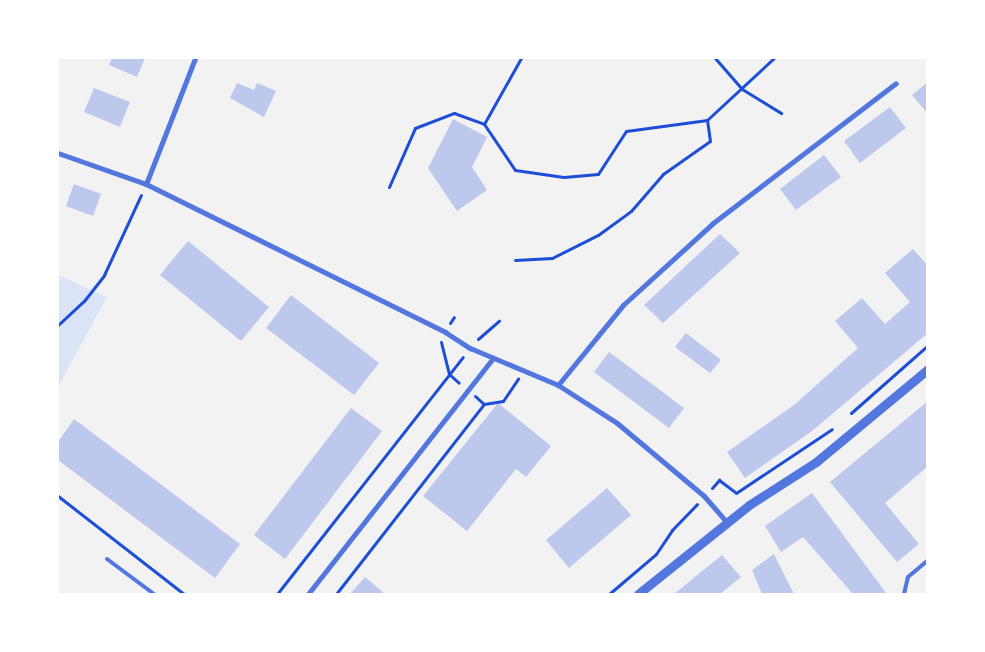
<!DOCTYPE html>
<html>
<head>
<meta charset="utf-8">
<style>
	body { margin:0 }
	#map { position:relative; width:985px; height:652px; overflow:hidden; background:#f2f2f2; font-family:Montserrat,sans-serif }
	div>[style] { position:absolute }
	.green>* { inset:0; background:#dbe4f7 }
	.building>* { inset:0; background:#bdc9ec }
	.path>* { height:3px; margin:-1.5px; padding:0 1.5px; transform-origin:1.5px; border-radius:1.5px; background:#1d4ed8 }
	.service>* { height:4px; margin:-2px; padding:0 2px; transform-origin:2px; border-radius:2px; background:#5277de }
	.minor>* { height:5px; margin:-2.5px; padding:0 2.5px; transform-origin:2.5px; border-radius:2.5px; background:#5277de }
	.tertiary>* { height:9px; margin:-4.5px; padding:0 4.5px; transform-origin:4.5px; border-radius:4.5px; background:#5277de }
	span { translate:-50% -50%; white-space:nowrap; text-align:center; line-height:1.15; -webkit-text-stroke:4px #fff; paint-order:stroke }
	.frame { position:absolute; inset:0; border:59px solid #fff; pointer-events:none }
</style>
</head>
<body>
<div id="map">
	<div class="green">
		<i style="clip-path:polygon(58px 275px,107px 297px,58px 387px)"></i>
	</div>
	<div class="building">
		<i style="clip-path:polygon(112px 58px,145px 58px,137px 77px,109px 65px)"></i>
		<i style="clip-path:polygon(928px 82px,928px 114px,912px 95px)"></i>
		<i style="clip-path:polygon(237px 83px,254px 90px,257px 83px,276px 91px,264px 117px,230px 98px)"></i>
		<i style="clip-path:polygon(94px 88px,130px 102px,120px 127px,84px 112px)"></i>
		<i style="clip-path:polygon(890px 107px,906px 128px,860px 163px,844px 141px)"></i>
		<i style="clip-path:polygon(453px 119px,487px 137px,472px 167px,487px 190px,457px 211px,428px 168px)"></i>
		<i style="clip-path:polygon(824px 155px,841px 177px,796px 210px,780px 189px)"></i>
		<i style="clip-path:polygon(74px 184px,101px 194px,93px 216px,66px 206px)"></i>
		<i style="clip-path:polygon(720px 234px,740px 253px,663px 323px,644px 305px)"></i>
		<i style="clip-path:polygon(188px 241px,269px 307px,241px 341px,160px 275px)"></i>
		<i style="clip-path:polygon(913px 249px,928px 266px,928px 333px,812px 431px,745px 478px,727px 452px,794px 405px,858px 348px,835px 321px,862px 298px,885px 324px,910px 302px,885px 273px)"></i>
		<i style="clip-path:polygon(291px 295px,379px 363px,354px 395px,266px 328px)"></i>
		<i style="clip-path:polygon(686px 333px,721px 360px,710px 373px,675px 347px)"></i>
		<i style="clip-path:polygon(609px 352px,684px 408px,669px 428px,594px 372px)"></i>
		<i style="clip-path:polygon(928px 401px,928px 466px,885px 503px,919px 544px,897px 562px,830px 482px)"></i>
		<i style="clip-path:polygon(498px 403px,551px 446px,526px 477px,516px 469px,467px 531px,423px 496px)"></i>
		<i style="clip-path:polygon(351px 408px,382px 431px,285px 559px,254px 535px)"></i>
		<i style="clip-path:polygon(74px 419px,240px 544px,215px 578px,58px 460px,58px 442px)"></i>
		<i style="clip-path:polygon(607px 488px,631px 515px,569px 568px,546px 540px)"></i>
		<i style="clip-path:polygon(812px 493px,887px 594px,853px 594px,803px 537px,781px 552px,765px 526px)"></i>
		<i style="clip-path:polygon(774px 554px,794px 594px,762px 594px,752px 570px)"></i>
		<i style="clip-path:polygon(722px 555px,741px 577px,720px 594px,674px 594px)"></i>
		<i style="clip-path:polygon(365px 577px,385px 594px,350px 594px)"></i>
	</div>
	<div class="path">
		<i style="left:715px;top:58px;width:41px;rotate:48.9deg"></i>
		<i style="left:742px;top:89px;width:46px;rotate:31.6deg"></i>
		<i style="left:484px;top:124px;width:76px;rotate:-60.7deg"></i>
		<i style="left:389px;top:187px;width:64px;rotate:-66.2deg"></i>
		<i style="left:415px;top:128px;width:42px;rotate:-21deg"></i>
		<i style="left:454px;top:113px;width:32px;rotate:20deg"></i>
		<i style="left:484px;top:124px;width:55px;rotate:56deg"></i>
		<i style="left:515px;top:170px;width:49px;rotate:8.1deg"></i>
		<i style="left:564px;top:177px;width:34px;rotate:-5deg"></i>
		<i style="left:598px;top:174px;width:51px;rotate:-56.9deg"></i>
		<i style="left:626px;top:131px;width:82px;rotate:-7.7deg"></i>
		<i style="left:515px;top:260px;width:37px;rotate:-3deg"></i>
		<i style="left:552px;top:258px;width:51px;rotate:-26.6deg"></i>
		<i style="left:598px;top:235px;width:41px;rotate:-36deg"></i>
		<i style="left:631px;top:211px;width:49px;rotate:-49.1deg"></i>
		<i style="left:663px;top:174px;width:57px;rotate:-35.1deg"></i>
		<i style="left:710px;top:141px;width:21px;rotate:-98deg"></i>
		<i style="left:707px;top:120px;width:91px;rotate:-42.8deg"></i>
		<i style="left:450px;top:323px;width:7px;rotate:-56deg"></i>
		<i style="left:58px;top:325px;width:35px;rotate:-43deg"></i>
		<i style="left:84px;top:301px;width:33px;rotate:-52deg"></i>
		<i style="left:104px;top:275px;width:88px;rotate:-65.2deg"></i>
		<i style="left:478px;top:339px;width:28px;rotate:-41deg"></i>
		<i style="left:441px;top:342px;width:33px;rotate:76deg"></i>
		<i style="left:449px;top:374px;width:13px;rotate:42deg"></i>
		<i style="left:475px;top:396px;width:12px;rotate:42deg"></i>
		<i style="left:851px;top:413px;width:103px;rotate:-41.4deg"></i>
		<i style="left:712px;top:488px;width:11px;rotate:-49deg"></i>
		<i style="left:719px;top:480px;width:21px;rotate:37deg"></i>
		<i style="left:736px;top:493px;width:115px;rotate:-33.7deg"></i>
		<i style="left:58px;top:496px;width:160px;rotate:37.9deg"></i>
		<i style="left:277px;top:594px;width:301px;rotate:-51.9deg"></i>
		<i style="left:336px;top:594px;width:241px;rotate:-52.1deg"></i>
		<i style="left:484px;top:404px;width:19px;rotate:-9deg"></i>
		<i style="left:503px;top:401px;width:27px;rotate:-56deg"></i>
		<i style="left:609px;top:594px;width:62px;rotate:-40.4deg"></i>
		<i style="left:656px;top:554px;width:29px;rotate:-56deg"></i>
		<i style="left:672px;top:530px;width:36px;rotate:-46deg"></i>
	</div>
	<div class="service">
		<i style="left:107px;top:559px;width:59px;rotate:36.7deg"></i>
		<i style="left:904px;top:594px;width:17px;rotate:-77deg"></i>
		<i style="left:908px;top:577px;width:26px;rotate:-40deg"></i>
	</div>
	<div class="minor">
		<i style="left:58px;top:153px;width:93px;rotate:19.4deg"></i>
		<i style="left:146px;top:184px;width:334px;rotate:26.3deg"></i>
		<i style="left:445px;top:332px;width:30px;rotate:33deg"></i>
		<i style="left:470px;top:348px;width:95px;rotate:22.8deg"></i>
		<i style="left:558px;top:385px;width:70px;rotate:32.8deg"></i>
		<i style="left:617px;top:423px;width:114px;rotate:40deg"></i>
		<i style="left:704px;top:496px;width:35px;rotate:49deg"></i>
		<i style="left:146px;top:184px;width:135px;rotate:-68.7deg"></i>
		<i style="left:558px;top:385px;width:103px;rotate:-50.9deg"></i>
		<i style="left:623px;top:305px;width:122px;rotate:-42.3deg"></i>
		<i style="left:713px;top:223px;width:230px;rotate:-37.4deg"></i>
		<i style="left:308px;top:594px;width:300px;rotate:-51.9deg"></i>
	</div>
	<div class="tertiary">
		<i style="left:638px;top:594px;width:142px;rotate:-38.7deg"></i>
		<i style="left:749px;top:505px;width:80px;rotate:-32.7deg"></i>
		<i style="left:816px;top:462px;width:146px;rotate:-39.7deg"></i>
	</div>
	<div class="frame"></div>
</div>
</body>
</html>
